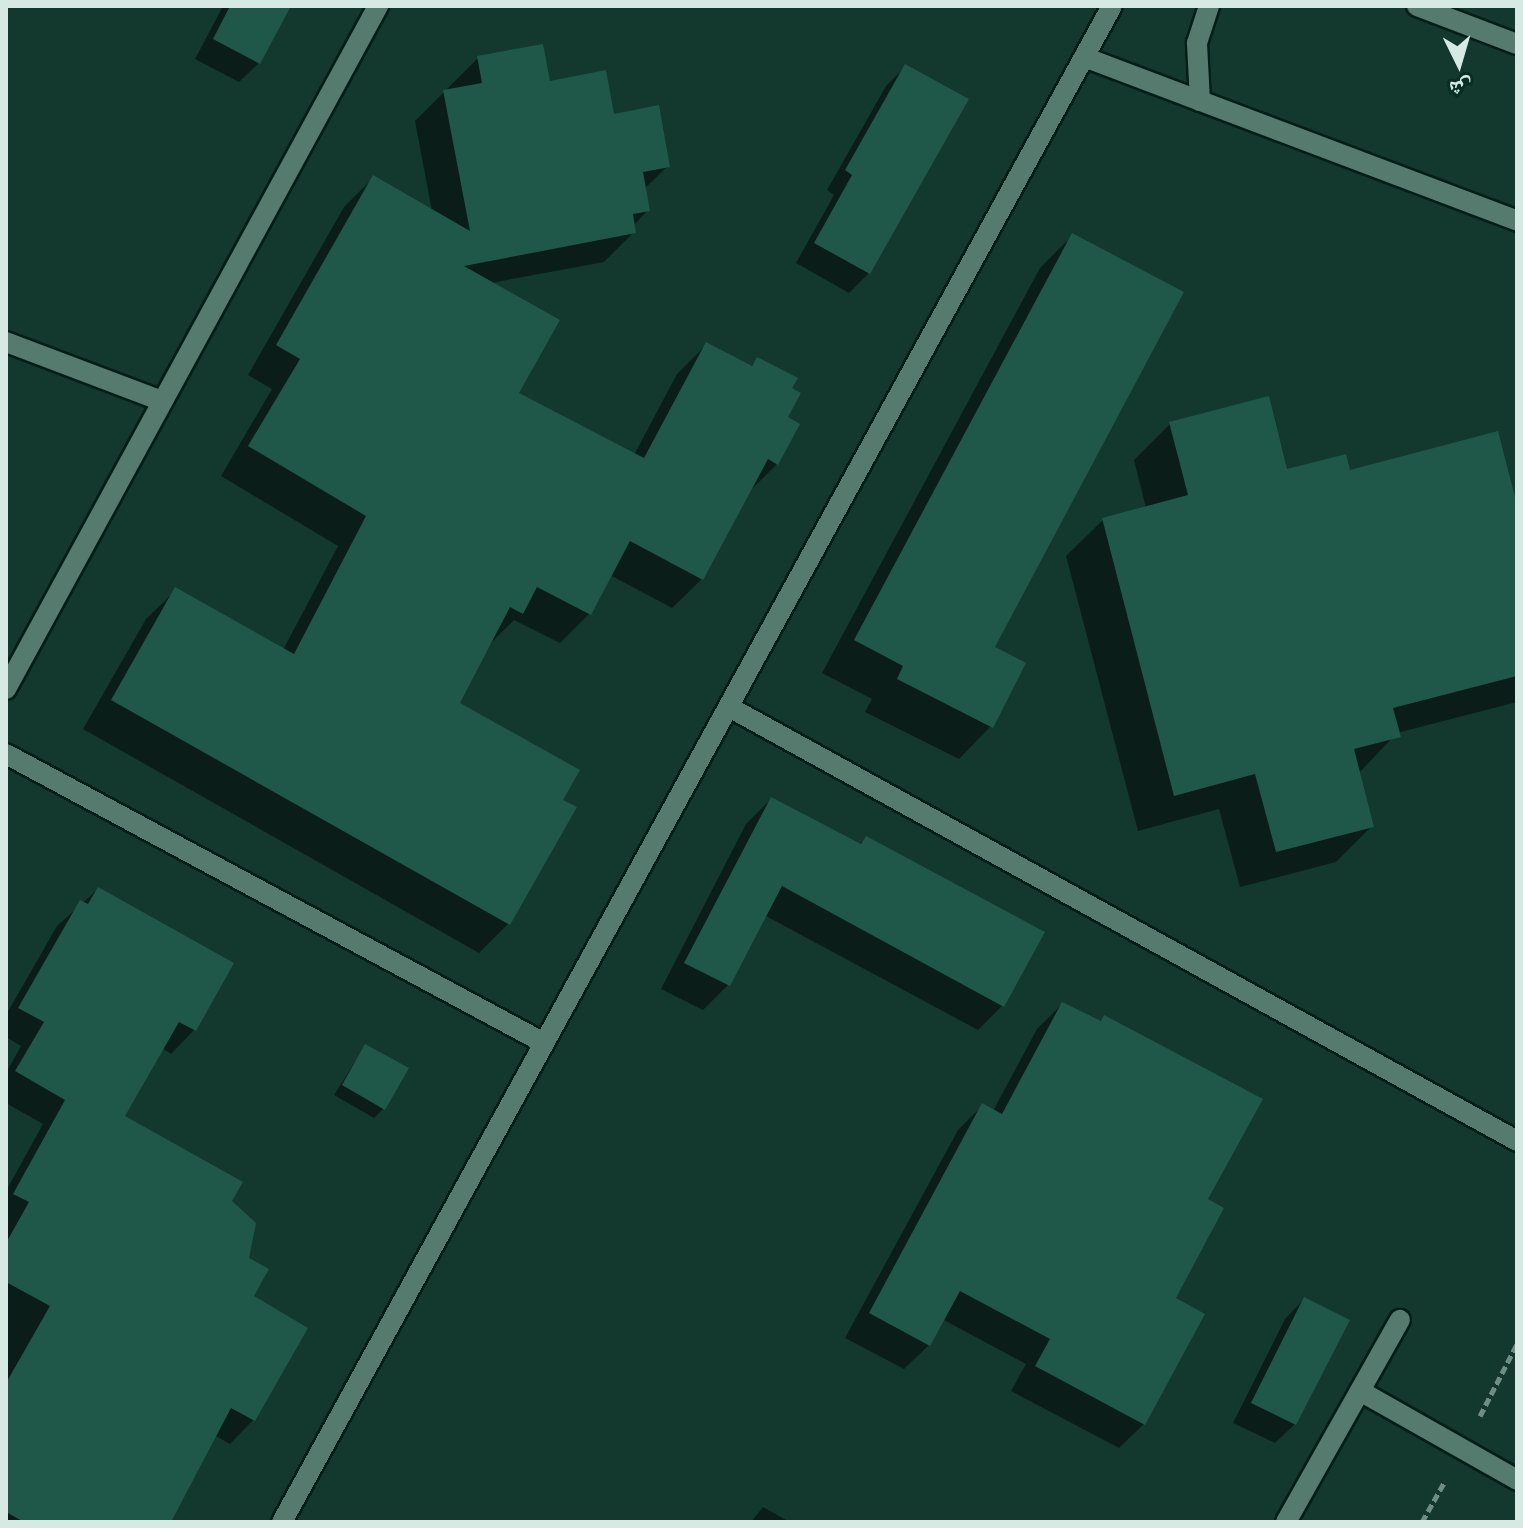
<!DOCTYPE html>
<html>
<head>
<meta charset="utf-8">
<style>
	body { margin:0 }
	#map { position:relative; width:1523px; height:1528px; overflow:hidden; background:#13382e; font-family:"DM Sans","Noto Naskh Arabic",sans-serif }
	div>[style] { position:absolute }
	.shadow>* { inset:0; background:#0007 }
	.building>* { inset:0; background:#1f5848 }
	.path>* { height:5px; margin-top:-2.5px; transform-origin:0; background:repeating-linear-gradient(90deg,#708d84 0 8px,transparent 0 12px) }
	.roads { filter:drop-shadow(2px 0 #021e16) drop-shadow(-2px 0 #021e16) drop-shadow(0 2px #021e16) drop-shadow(0 -2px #021e16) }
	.minor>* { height:20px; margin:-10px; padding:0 10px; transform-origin:10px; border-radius:10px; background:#557a6e }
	span { translate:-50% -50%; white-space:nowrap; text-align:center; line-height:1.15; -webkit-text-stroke:6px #072e24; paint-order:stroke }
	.frame { position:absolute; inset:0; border:8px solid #d6eae3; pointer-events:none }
	.north { position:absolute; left:1419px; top:24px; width:80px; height:80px; -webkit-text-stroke:6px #072e24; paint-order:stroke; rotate:175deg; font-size:22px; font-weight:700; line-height:32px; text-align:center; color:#d6eae3 }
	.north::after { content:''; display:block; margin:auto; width:28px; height:36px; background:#d6eae3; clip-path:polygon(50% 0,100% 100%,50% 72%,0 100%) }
</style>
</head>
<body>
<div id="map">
	<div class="shadow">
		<i style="clip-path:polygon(223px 6px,289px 6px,259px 63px,239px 82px,195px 59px)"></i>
		<i style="clip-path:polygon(478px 58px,549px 84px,612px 116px,668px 166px,644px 189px,648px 210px,633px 226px,634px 232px,604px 262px,491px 283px,516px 394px,634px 455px,677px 374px,706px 345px,750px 367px,758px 359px,789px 389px,785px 418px,797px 424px,777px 464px,747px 494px,702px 579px,672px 608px,610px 575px,589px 614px,560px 643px,514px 620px,492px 642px,458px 703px,560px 800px,508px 924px,479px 953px,83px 729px,146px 619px,176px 590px,283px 650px,338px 546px,221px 476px,272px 389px,248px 375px,344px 207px,373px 178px,432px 211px,415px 121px)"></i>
		<i style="clip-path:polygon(906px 66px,869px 273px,849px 293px,796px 263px,834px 195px,827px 190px,886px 86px)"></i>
		<i style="clip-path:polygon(1073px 235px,993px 648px,991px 726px,959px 759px,865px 712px,872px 699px,822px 673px,1040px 268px)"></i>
		<i style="clip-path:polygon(1170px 424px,1286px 471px,1349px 472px,1517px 513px,1517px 702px,1397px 733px,1358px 774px,1372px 826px,1336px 862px,1240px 887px,1219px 809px,1138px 831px,1066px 556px,1103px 520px,1146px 508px,1134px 460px)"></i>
		<i style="clip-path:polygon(771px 799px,859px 845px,866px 838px,1003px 1005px,978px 1030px,764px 915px,728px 985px,703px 1010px,661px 989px,746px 824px)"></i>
		<i style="clip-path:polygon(98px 889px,194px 1030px,171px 1054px,162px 1048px,123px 1117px,230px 1201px,251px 1296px,253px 1420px,230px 1444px,214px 1435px,166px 1522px,6px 1522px,6px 1191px,43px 1124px,6px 1103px,6px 1073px,21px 1046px,6px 1037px,6px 1015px,57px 926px)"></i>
		<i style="clip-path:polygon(1062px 1004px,1100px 1022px,1104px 1018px,1206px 1200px,1173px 1299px,1144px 1424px,1119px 1448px,1011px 1391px,1026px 1364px,942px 1319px,929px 1345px,904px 1369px,845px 1338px,958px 1130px,983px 1105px,993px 1111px,1037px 1029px)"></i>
		<i style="clip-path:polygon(365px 1046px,383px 1109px,374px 1118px,334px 1095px)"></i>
		<i style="clip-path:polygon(1304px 1299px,1295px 1424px,1275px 1443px,1233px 1423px,1285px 1319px)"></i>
		<i style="clip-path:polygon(763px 1507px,790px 1522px,751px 1522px)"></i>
	</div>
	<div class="building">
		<i style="clip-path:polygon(230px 6px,291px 6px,260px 64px,213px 39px)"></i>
		<i style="clip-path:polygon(543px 44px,550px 81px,606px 70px,614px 114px,659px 105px,670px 167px,643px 172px,650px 211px,633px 214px,636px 233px,464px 266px,560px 320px,519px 393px,644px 458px,706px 342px,752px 366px,757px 357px,798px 378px,792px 388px,801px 393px,788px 417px,800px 424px,778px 465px,768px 459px,703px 580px,630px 541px,591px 615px,537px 587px,523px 614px,510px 607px,460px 703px,580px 770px,563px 800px,577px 807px,510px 925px,111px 700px,175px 587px,294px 654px,366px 516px,248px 446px,300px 359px,276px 345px,373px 175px,470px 231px,443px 90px,482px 83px,477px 56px)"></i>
		<i style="clip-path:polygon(905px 64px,969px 99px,870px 274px,814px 243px,852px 175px,845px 170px)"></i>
		<i style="clip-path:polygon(1072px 233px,1184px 292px,995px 647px,1026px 663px,993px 728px,897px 679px,903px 666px,854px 640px)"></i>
		<i style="clip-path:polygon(1269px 396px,1287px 469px,1346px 454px,1350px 470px,1498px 431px,1517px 505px,1517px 676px,1393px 708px,1401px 737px,1354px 749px,1374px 827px,1276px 852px,1255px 774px,1174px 796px,1102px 518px,1188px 495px,1169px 422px)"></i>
		<i style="clip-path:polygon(771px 797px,861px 844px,866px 836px,1045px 932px,1004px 1007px,782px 886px,730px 986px,684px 963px)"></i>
		<i style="clip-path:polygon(98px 887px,234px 963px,196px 1031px,179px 1022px,125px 1116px,243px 1182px,232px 1201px,256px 1223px,249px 1258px,269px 1269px,254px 1296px,308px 1328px,255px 1421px,231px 1408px,171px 1522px,24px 1522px,6px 1512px,6px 1383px,50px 1306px,6px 1282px,6px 1243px,29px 1202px,13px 1194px,65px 1100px,15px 1071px,44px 1022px,18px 1008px,80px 900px,88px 904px)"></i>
		<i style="clip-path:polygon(1062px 1002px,1101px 1021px,1104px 1015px,1263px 1099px,1208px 1199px,1224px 1208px,1176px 1298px,1205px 1314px,1145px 1425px,1035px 1366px,1050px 1339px,960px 1291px,930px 1346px,869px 1313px,982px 1103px,1002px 1114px)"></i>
		<i style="clip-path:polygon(365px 1044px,409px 1068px,385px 1110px,342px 1085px)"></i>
		<i style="clip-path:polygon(1304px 1297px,1350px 1320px,1296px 1425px,1251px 1403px)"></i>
	</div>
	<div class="path">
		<i style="left:1480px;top:1416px;width:81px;rotate:-62.8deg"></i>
		<i style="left:1422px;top:1522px;width:47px;rotate:-60.7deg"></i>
	</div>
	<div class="roads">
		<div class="minor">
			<i style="left:1417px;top:6px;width:107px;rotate:20.8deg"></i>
			<i style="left:1084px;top:57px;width:463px;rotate:20.7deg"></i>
			<i style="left:1200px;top:101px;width:58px;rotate:-93deg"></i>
			<i style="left:1197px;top:43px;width:39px;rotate:-72deg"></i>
			<i style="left:6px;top:342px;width:167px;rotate:20.7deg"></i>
			<i style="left:6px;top:689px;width:778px;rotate:-61.42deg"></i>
			<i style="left:729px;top:707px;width:900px;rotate:28.84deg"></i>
			<i style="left:6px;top:754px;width:611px;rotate:28.24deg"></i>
			<i style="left:1360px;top:1391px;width:180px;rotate:29.5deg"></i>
			<i style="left:282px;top:1522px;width:1728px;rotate:-61.3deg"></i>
			<i style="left:1286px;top:1522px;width:232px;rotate:-60.6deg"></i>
		</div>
	</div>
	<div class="frame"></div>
	<div class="north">ش</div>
</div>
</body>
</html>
